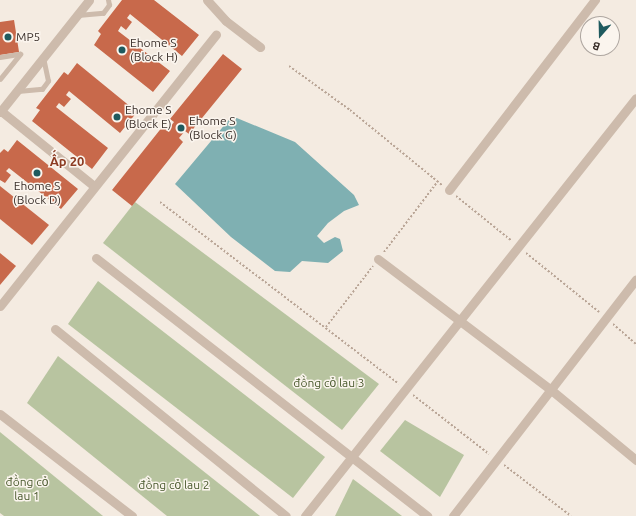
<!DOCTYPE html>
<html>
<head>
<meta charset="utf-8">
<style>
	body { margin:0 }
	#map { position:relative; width:636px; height:516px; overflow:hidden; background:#f4ebe1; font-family:Ubuntu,sans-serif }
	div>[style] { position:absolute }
	.green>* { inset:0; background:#b8c4a0 }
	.water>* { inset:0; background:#7fb0b2 }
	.building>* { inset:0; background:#c8694b }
	.path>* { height:2px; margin-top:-1px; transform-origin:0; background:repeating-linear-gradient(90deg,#b9a596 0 2px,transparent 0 4px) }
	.service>* { height:4.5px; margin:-2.25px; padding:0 2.25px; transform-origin:2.25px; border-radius:2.25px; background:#cdbbac }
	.minor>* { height:9px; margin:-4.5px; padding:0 4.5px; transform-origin:4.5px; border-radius:4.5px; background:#cdbbac }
	.dots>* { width:11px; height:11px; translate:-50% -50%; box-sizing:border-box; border:2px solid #fbf5ee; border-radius:50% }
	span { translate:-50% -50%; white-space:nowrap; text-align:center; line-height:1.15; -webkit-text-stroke:3px #fbf5ee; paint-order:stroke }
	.poi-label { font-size:12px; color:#3b302b }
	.left { translate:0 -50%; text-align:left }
	.park-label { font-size:12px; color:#4a5a2e }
	.neighbourhood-label { font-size:13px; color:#8c3b22; font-weight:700 }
	.north { position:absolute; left:580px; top:16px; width:40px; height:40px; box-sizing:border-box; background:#fbf5ee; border:1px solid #aea6a0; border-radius:50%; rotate:200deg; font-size:11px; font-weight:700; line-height:16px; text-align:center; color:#3b302b }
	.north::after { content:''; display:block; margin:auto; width:14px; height:18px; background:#1f5a5e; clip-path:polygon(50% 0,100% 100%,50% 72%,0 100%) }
</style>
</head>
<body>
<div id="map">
	<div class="green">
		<i style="clip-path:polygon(135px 202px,379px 384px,342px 430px,103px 243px)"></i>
		<i style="clip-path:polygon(98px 281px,325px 457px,293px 498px,68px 324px)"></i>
		<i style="clip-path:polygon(58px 356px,260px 516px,167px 516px,27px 403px)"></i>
		<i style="clip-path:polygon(405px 420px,464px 455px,440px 497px,380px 451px)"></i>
		<i style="clip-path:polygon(0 432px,103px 516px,4px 516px,0 513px)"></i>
		<i style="clip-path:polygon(353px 479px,402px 516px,335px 516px)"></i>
	</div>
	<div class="water">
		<i style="clip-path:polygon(232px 116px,295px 142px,354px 195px,359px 205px,344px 211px,328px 223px,317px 236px,324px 243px,335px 237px,340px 239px,343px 251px,328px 263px,302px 261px,290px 272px,275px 271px,231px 237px,175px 184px)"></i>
	</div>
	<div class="building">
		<i style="clip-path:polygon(122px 0,154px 0,199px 35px,182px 56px,130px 14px,127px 18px,132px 22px,126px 30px,121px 26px,118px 31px,170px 71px,153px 92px,94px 45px,101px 34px,98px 31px)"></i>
		<i style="clip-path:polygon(14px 20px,19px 52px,0 55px,0 22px)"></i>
		<i style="clip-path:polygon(223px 54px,242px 69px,189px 134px,185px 131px,179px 138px,183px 142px,132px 206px,112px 190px,163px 126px,168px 130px,174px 122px,170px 119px)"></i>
		<i style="clip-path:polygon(77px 63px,137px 112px,120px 133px,69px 91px,66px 95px,71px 99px,64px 107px,59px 103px,56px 107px,108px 148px,92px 169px,32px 121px,40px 110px,36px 108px,64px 72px,68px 75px)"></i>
		<i style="clip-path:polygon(17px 140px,78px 189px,61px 209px,9px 168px,6px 171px,11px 175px,5px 183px,0 180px,0 153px,4px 149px,8px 152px)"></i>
		<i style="clip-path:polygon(0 186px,49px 225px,32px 245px,0 219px)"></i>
		<i style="clip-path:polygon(0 253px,16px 266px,0 285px)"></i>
	</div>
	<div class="path">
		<i style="left:289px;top:66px;width:75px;rotate:35.8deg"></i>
		<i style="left:350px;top:110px;width:119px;rotate:39.2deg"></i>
		<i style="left:456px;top:196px;width:72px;rotate:38.8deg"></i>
		<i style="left:160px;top:202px;width:300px;rotate:37.3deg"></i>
		<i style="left:384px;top:252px;width:89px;rotate:-52.7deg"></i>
		<i style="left:526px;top:253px;width:94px;rotate:38.9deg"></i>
		<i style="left:613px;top:324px;width:30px;rotate:41deg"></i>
		<i style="left:326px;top:327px;width:77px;rotate:-52.4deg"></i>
		<i style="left:413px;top:395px;width:96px;rotate:37.8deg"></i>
		<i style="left:504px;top:465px;width:84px;rotate:37.3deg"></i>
	</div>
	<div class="service">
		<i style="left:78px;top:15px;width:25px;rotate:-5deg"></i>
		<i style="left:103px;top:13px;width:10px;rotate:-53deg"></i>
		<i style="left:109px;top:5px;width:5px;rotate:-101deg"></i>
		<i style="left:0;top:57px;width:20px;rotate:-9deg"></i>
		<i style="left:0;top:79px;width:32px;rotate:-51deg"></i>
		<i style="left:18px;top:91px;width:24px;rotate:-5deg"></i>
		<i style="left:42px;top:89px;width:10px;rotate:-53deg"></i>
		<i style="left:48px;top:81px;width:24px;rotate:-102deg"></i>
	</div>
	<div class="minor">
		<i style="left:207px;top:0;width:28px;rotate:48deg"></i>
		<i style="left:226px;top:21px;width:43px;rotate:37.4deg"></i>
		<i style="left:1px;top:111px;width:119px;rotate:38.9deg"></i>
		<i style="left:0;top:112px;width:143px;rotate:-51.5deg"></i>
		<i style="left:449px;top:190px;width:240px;rotate:-52.5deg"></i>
		<i style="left:96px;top:258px;width:420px;rotate:37.9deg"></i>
		<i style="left:378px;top:259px;width:216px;rotate:37.1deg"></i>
		<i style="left:550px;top:389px;width:112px;rotate:39.5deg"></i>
		<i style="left:0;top:306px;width:347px;rotate:-51.5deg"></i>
		<i style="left:55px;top:329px;width:297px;rotate:39deg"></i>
		<i style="left:0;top:414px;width:167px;rotate:37.7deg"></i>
		<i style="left:305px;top:516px;width:533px;rotate:-51.63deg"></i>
		<i style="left:453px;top:516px;width:299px;rotate:-52.3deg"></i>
	</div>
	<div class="dots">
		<i style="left:8px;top:37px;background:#1f5a5e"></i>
		<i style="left:122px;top:50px;background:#1f5a5e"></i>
		<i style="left:117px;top:117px;background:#1f5a5e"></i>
		<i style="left:181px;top:128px;background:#1f5a5e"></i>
		<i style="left:37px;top:173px;background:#1f5a5e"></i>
	</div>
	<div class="poi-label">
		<span class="left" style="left:16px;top:37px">MP5</span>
		<span class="left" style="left:130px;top:50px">Ehome S<br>(Block H)</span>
		<span class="left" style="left:125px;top:117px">Ehome S<br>(Block E)</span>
		<span class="left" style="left:189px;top:128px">Ehome S<br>(Block G)</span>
		<span style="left:37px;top:193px">Ehome S<br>(Block D)</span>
	</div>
	<div class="park-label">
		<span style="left:329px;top:383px">đồng cỏ lau 3</span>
		<span style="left:27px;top:489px">đồng cỏ<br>lau 1</span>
		<span style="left:174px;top:485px">đồng cỏ lau 2</span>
	</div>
	<div class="neighbourhood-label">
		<span style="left:67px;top:161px">Ấp 20</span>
	</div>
	<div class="north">B</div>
</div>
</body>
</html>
